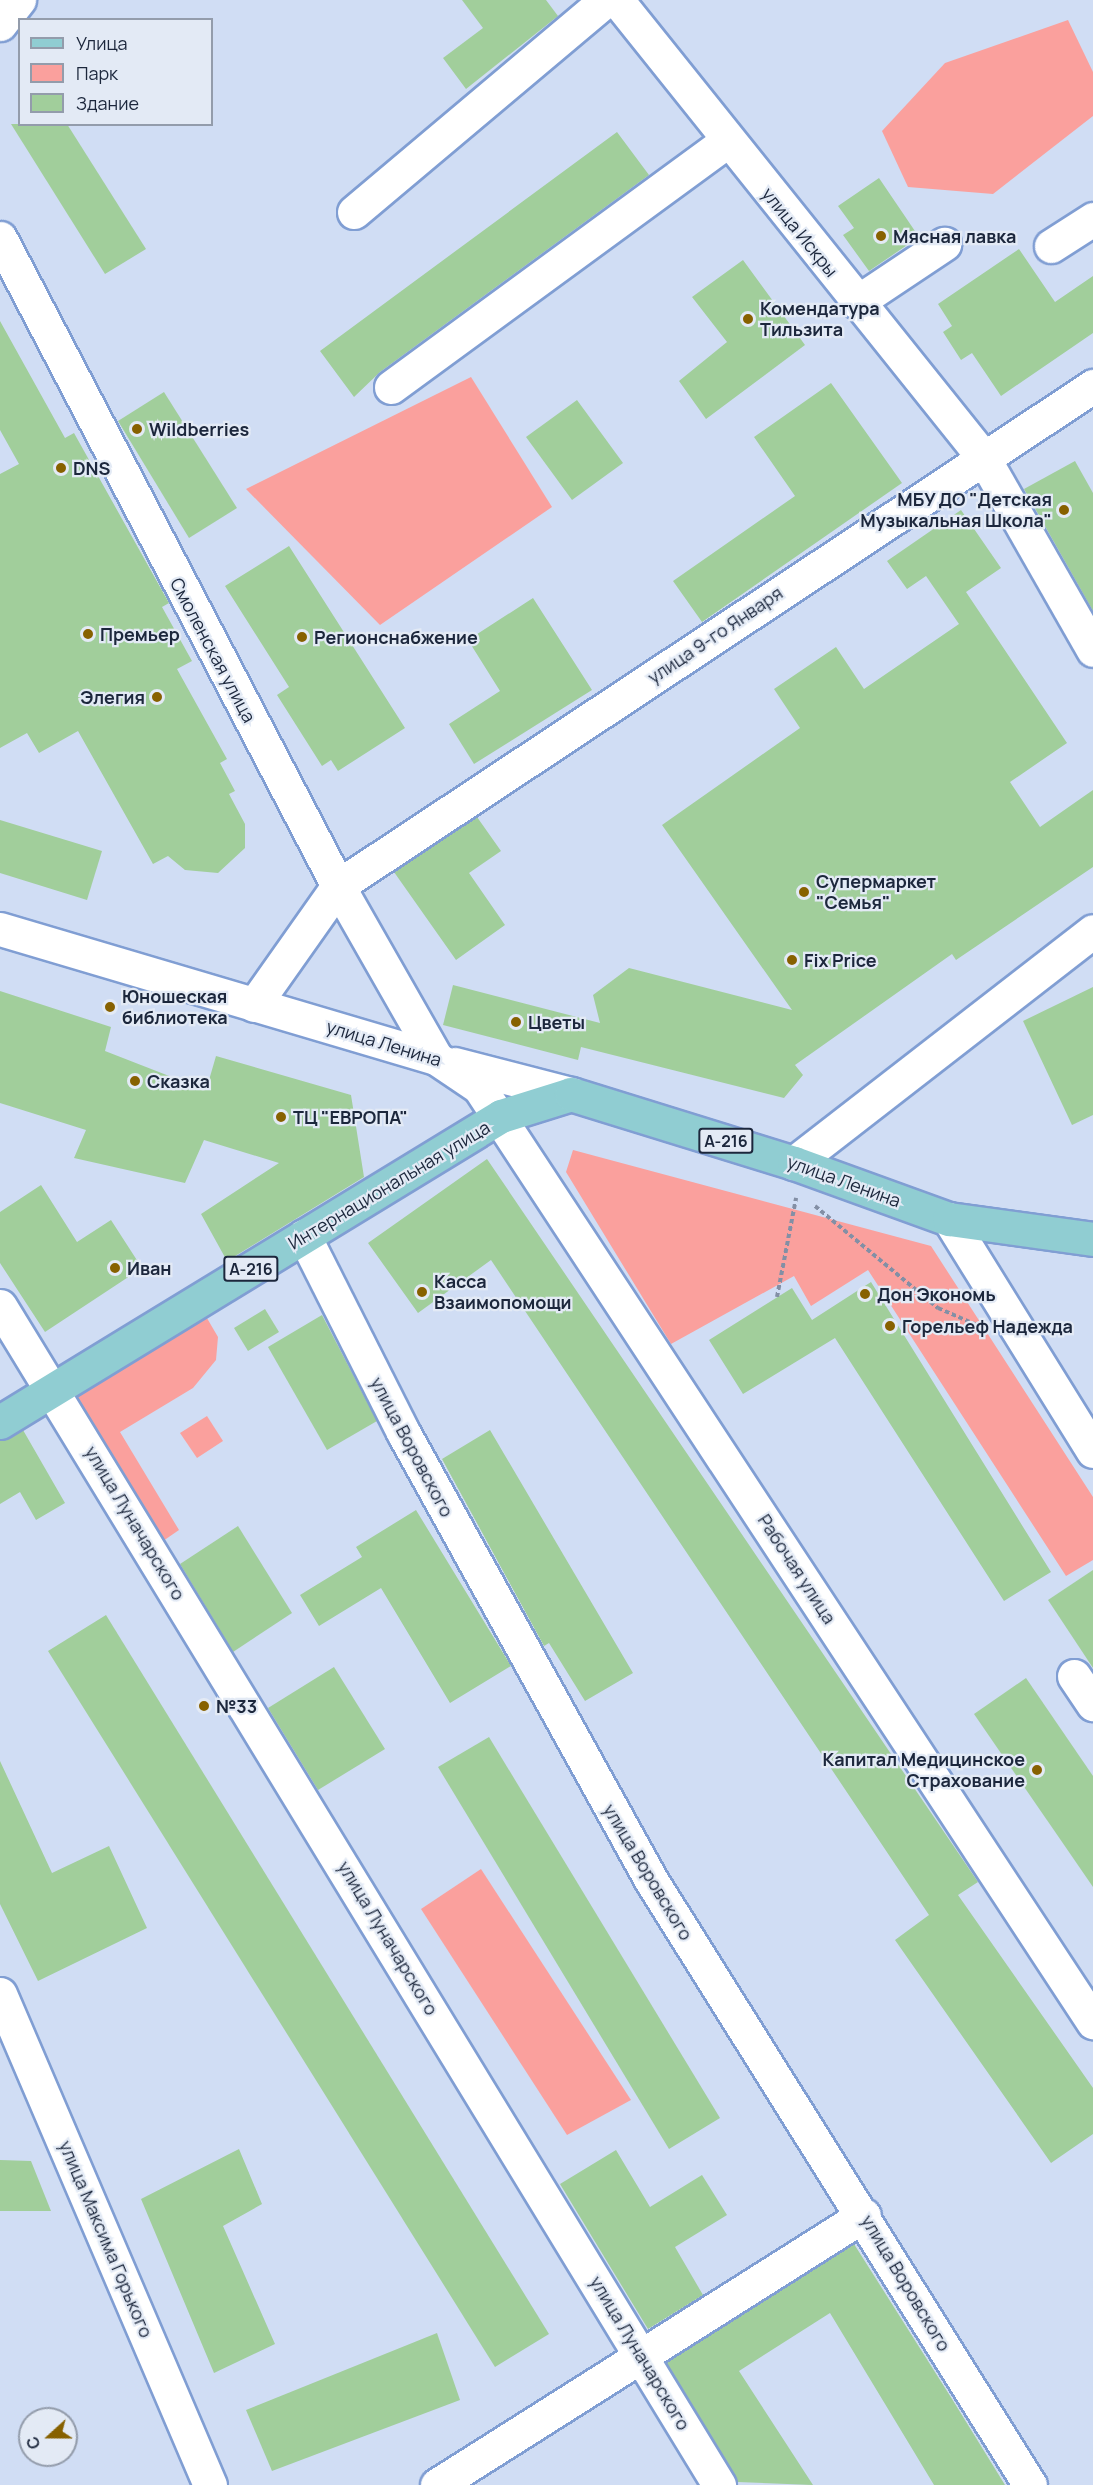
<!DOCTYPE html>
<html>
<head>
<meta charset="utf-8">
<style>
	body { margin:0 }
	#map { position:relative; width:1093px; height:2485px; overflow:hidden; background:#d0ddf4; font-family:Manrope,sans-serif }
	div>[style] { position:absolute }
	.green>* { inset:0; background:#faa09d }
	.building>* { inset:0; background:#a1ce9b }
	.path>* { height:4px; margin-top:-2px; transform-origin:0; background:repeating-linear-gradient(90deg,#838fa5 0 4.5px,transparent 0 7.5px) }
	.roads { filter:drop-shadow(2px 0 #809ed3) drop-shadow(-2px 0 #809ed3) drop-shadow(0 2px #809ed3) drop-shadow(0 -2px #809ed3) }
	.minor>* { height:33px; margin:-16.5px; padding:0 16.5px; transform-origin:16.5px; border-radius:16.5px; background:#fff }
	.major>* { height:33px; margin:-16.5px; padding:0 16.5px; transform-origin:16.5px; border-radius:16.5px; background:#90cdd2 }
	.dots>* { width:16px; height:16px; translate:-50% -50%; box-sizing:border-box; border:3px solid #e3eaf5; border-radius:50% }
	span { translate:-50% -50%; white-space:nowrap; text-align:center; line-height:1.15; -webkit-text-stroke:4.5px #e3eaf5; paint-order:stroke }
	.shield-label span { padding:2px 4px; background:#e3eaf5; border:2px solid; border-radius:4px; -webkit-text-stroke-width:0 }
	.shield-label { font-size:16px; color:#1c273c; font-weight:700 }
	.street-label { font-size:18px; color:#1c273c }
	.poi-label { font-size:18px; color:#1c273c; font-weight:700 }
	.left { translate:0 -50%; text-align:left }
	.right { translate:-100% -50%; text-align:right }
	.legend { position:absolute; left:18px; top:18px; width:195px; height:108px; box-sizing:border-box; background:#e3eaf5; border:2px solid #939cab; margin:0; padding:8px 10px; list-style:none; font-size:18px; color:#1c273c }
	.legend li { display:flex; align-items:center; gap:12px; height:30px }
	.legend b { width:30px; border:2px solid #939cab }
	.north { position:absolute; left:18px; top:2407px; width:60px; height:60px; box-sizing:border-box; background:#e3eaf5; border:2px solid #939cab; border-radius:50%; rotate:249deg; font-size:16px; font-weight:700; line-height:24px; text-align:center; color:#1c273c }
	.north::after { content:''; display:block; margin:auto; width:21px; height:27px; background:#876100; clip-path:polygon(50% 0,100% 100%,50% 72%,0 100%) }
</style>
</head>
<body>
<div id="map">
	<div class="green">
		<i style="clip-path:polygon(1068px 20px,1093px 72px,1093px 116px,993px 194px,908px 187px,882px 131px,945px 63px)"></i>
		<i style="clip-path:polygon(471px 377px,552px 507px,380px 625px,246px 489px)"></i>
		<i style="clip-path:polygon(573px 1150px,931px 1246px,1093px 1497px,1093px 1560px,1066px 1576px,868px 1270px,811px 1306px,794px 1276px,671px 1344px,566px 1172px)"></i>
		<i style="clip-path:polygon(204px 1313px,218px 1337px,216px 1360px,193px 1388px,120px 1432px,179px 1530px,163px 1541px,73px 1396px)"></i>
		<i style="clip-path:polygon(207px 1416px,223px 1441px,197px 1458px,180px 1433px)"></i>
		<i style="clip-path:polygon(481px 1869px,631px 2100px,567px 2135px,421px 1909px)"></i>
	</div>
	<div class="building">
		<i style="clip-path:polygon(462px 0,546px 0,558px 16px,466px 89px,443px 58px,483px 28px)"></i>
		<i style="clip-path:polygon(11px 124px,67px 124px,146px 249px,105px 274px)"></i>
		<i style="clip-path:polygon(617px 132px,649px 175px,380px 372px,354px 397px,320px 351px)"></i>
		<i style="clip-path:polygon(879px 178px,919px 237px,869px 271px,843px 235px,854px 228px,838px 206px)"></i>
		<i style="clip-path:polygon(1019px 249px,1055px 302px,1093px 276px,1093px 333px,1001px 396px,972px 353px,961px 360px,943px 332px,952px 326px,938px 304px)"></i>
		<i style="clip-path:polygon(743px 260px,805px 345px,706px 419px,679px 381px,727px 342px,692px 297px)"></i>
		<i style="clip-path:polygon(0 321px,65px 438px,74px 433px,169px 603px,162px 607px,192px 661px,177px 669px,227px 759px,220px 763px,235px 791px,229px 794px,245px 824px,245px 848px,218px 873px,185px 870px,168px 856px,153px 864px,78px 731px,39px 753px,27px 733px,0 748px,0 474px,19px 464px,0 430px)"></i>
		<i style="clip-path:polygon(831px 383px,902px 483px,702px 622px,673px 581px,795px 496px,754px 437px)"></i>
		<i style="clip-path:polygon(164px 392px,237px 508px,189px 538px,118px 421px)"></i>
		<i style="clip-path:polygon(577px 400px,623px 463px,572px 500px,526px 437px)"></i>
		<i style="clip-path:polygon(1075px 461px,1093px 493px,1093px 611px,1024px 489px)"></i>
		<i style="clip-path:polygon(961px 510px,1001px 568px,966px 592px,1067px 743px,1010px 782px,1040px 827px,1093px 790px,1093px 867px,956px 960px,952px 954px,795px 1065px,803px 1075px,784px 1098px,581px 1047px,578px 1060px,443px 1025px,453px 985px,600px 1023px,593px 995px,629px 968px,792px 1010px,662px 825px,800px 728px,774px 689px,836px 647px,864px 689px,959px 624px,926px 576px,907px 589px,887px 561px)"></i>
		<i style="clip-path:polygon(289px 546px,405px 728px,338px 771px,331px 760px,322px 766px,277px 695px,289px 687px,225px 586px)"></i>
		<i style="clip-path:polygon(533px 598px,592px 690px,474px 764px,449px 724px,500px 691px,468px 640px)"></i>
		<i style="clip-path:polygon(477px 817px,501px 851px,469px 873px,505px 925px,456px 960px,394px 872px)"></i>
		<i style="clip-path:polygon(0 820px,102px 851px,87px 900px,0 873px)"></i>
		<i style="clip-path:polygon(1093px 987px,1093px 1115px,1072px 1125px,1023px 1021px)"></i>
		<i style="clip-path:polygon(0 991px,111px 1027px,105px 1051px,182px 1081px,207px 1087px,216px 1056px,351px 1095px,364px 1177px,227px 1261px,201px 1214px,279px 1163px,204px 1140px,185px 1183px,74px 1158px,86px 1130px,0 1103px)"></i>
		<i style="clip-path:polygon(487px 1159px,978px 1882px,958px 1895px,1093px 2088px,1093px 2134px,1051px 2163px,895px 1940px,929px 1915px,491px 1260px,418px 1313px,368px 1243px)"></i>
		<i style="clip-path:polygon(41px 1185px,77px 1242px,111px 1220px,142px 1268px,45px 1332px,0 1263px,0 1212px)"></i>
		<i style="clip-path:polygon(871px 1282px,1051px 1572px,1004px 1601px,835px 1338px,743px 1394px,709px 1340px,792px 1288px,812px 1320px)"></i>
		<i style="clip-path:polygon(265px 1309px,279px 1332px,248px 1351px,234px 1328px)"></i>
		<i style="clip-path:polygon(322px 1315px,377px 1421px,327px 1450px,268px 1347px)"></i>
		<i style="clip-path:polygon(23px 1430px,65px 1503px,36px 1520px,20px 1492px,0 1504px,0 1441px)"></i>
		<i style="clip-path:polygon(490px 1430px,633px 1673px,585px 1701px,549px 1643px,544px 1646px,442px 1459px)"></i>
		<i style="clip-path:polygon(416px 1510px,511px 1666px,450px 1703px,381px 1588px,319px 1626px,300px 1595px,362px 1557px,356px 1547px)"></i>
		<i style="clip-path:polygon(238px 1526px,292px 1613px,233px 1652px,180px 1564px)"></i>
		<i style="clip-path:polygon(1093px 1570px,1093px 1668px,1048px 1600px)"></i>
		<i style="clip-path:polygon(106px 1615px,549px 2334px,495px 2367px,48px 1651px)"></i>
		<i style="clip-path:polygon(334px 1667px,385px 1749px,318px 1790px,268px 1708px)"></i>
		<i style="clip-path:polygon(1026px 1678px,1093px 1776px,1093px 1887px,974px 1714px)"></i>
		<i style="clip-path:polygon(489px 1737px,720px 2118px,669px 2149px,438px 1767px)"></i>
		<i style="clip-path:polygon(0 1761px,52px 1873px,109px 1846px,147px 1928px,38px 1981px,0 1904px)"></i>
		<i style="clip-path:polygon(239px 2149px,262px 2204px,223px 2226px,275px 2344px,214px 2373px,141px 2199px)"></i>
		<i style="clip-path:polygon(616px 2150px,650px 2207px,702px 2175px,727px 2215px,675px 2247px,703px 2295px,648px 2329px,560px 2184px)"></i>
		<i style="clip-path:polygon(0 2160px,31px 2161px,51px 2211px,0 2211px)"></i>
		<i style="clip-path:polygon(854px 2244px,952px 2399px,1005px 2485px,934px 2485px,830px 2313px,739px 2371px,813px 2485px,737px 2482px,666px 2363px)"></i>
		<i style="clip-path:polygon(437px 2333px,460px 2400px,272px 2471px,246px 2410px)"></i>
	</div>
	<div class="path">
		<i style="left:815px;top:1206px;width:160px;rotate:39.7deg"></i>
		<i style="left:938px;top:1308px;width:43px;rotate:23.6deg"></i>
		<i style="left:777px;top:1297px;width:101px;rotate:-79.1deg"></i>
	</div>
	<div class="roads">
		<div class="minor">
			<i style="left:617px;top:0;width:585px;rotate:51.31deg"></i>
			<i style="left:983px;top:457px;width:222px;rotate:60.3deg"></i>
			<i style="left:0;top:24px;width:31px;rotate:-52deg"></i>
			<i style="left:354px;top:212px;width:329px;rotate:-40.1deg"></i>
			<i style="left:0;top:238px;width:731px;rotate:62.45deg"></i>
			<i style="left:338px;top:886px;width:198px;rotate:60.3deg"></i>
			<i style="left:1051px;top:246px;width:50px;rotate:-32.7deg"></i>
			<i style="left:857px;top:302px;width:105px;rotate:-33.7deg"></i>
			<i style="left:391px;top:387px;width:415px;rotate:-36.2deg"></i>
			<i style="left:0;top:929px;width:455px;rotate:16.5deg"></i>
			<i style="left:436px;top:1058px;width:52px;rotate:34deg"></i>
			<i style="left:479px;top:1087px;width:1119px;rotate:56.71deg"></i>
			<i style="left:254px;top:1005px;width:146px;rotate:-54.8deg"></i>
			<i style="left:338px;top:886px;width:906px;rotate:-33.51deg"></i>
			<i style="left:455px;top:1064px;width:120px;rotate:14.5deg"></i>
			<i style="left:794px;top:1163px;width:378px;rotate:-37.8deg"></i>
			<i style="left:949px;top:1219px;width:273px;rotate:58.2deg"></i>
			<i style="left:304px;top:1236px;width:220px;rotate:63.2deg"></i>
			<i style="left:403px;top:1432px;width:512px;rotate:61.03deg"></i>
			<i style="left:651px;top:1880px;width:714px;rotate:57.94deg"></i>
			<i style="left:0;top:1306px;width:1381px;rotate:58.62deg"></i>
			<i style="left:1074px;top:1676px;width:34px;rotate:56deg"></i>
			<i style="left:0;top:1994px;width:534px;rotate:66.84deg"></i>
			<i style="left:437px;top:2485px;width:505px;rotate:-32.31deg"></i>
		</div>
		<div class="major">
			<i style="left:0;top:1422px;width:587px;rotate:-31.42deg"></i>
			<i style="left:501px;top:1116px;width:73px;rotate:-17.4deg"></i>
			<i style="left:571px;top:1094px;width:233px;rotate:17.2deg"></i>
			<i style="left:794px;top:1163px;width:165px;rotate:19.9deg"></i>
			<i style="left:949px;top:1219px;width:145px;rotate:7.9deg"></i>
		</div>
	</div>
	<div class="dots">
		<i style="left:881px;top:236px;background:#876100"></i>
		<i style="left:748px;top:319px;background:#876100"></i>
		<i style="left:137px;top:429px;background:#876100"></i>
		<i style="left:61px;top:468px;background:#876100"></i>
		<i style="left:1064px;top:510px;background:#876100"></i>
		<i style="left:88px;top:634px;background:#876100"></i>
		<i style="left:302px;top:637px;background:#876100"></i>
		<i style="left:157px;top:697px;background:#876100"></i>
		<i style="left:804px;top:892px;background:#876100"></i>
		<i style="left:792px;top:960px;background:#876100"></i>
		<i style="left:110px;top:1007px;background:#876100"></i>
		<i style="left:516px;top:1022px;background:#876100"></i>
		<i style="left:135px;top:1081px;background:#876100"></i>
		<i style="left:281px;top:1117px;background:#876100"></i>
		<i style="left:115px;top:1268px;background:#876100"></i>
		<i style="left:422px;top:1292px;background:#876100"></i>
		<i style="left:865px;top:1294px;background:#876100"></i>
		<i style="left:890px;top:1326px;background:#876100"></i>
		<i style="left:204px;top:1706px;background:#876100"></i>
		<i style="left:1037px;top:1770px;background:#876100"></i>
	</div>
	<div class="shield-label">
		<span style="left:726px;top:1141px">А-216</span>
		<span style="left:251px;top:1269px">А-216</span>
	</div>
	<div class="street-label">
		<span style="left:800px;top:232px;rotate:51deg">улица Искры</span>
		<span style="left:715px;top:635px;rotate:-34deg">улица 9-го Января</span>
		<span style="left:213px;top:650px;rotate:62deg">Смоленская улица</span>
		<span style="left:384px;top:1043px;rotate:17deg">улица Ленина</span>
		<span style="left:844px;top:1181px;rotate:20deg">улица Ленина</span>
		<span style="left:389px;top:1185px;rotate:-31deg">Интернациональная улица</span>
		<span style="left:412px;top:1447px;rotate:62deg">улица Воровского</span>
		<span style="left:135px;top:1523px;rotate:59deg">улица Луначарского</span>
		<span style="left:797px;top:1569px;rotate:57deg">Рабочая улица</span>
		<span style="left:648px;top:1872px;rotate:59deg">улица Воровского</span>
		<span style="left:388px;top:1938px;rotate:59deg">улица Луначарского</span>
		<span style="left:106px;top:2239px;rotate:67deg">улица Максима Горького</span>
		<span style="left:906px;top:2283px;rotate:59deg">улица Воровского</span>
		<span style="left:640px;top:2353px;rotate:59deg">улица Луначарского</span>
	</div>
	<div class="poi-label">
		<span class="left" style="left:893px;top:236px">Мясная лавка</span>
		<span class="left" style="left:760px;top:319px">Комендатура<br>Тильзита</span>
		<span class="left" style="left:149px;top:429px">Wildberries</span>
		<span class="left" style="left:73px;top:468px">DNS</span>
		<span class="right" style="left:1052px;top:510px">МБУ ДО "Детская<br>Музыкальная Школа"</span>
		<span class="left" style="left:100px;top:634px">Премьер</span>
		<span class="left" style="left:314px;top:637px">Регионснабжение</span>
		<span class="right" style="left:145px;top:697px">Элегия</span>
		<span class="left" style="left:816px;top:892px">Супермаркет<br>"Семья"</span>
		<span class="left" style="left:804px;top:960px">Fix Price</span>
		<span class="left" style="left:122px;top:1007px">Юношеская<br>библиотека</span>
		<span class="left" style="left:528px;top:1022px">Цветы</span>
		<span class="left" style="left:147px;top:1081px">Сказка</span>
		<span class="left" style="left:293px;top:1117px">ТЦ "ЕВРОПА"</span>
		<span class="left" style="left:127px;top:1268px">Иван</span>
		<span class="left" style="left:434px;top:1292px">Касса<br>Взаимопомощи</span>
		<span class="left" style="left:877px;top:1294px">Дон Экономь</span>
		<span class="left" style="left:902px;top:1326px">Горельеф Надежда</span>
		<span class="left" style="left:216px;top:1706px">№33</span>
		<span class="right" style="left:1025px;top:1770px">Капитал Медицинское<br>Страхование</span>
	</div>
	<ul class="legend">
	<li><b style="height:8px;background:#90cdd2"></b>Улица</li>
	<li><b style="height:16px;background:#faa09d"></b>Парк</li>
	<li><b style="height:16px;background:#a1ce9b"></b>Здание</li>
	</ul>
	<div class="north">С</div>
</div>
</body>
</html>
